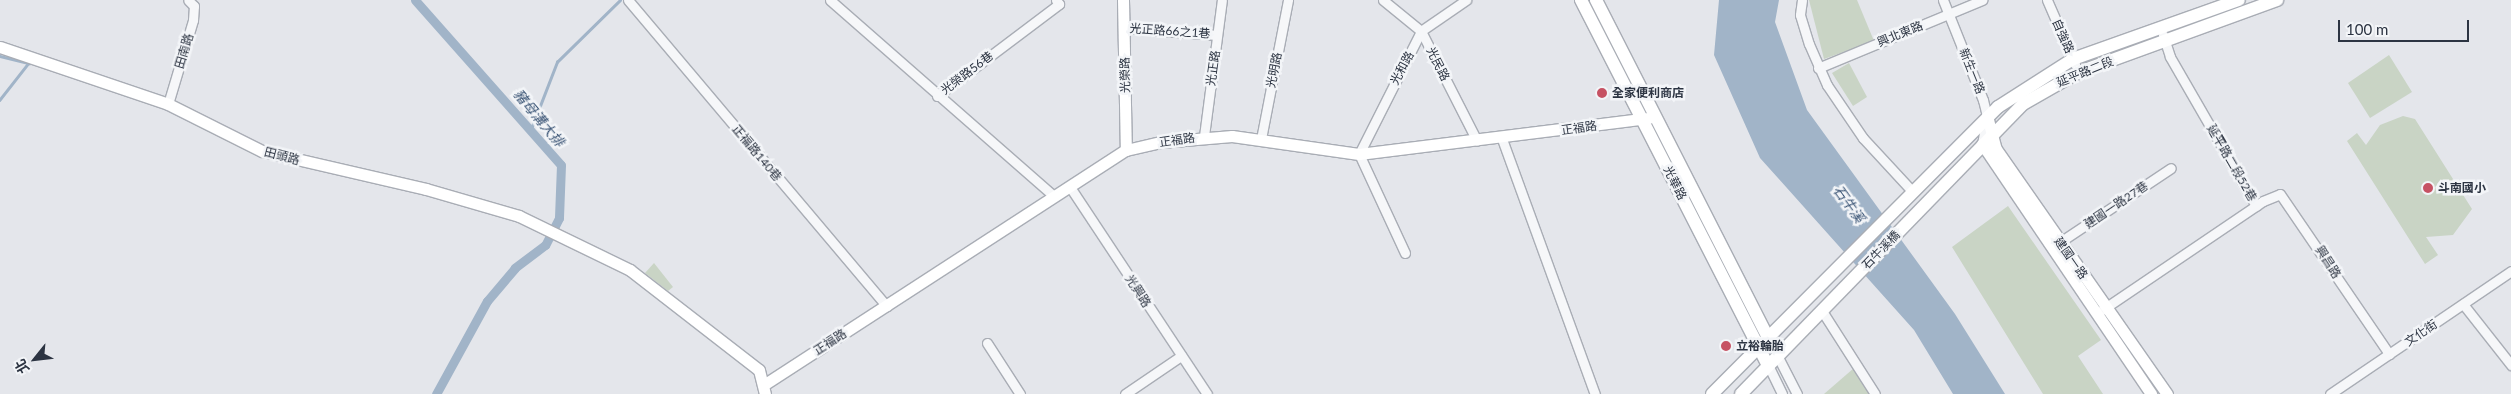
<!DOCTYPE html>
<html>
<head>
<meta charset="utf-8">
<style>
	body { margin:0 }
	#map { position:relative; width:2511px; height:394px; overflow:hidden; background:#e4e6eb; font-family:Lato,"Noto Sans TC",sans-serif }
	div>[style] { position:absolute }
	.green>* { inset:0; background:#c9d4c5 }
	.water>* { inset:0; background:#a1b4c8 }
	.stream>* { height:2.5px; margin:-1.25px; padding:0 1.25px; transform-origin:1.25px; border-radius:1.25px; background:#a1b4c8 }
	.canal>* { height:9px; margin:-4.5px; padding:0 4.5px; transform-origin:4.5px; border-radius:4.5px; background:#a1b4c8 }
	.roads { filter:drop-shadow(1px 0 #a9adb5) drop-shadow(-1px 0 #a9adb5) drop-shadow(0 1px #a9adb5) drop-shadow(0 -1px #a9adb5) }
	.street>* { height:9px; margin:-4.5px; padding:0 4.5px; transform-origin:4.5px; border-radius:4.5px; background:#f6f7f9 }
	.secondary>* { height:11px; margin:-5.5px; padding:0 5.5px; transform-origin:5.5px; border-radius:5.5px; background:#fff }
	.primary>* { height:12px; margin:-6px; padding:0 6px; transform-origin:6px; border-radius:6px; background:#fff }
	.dots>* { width:14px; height:14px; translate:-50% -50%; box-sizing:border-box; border:2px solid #f3f5f8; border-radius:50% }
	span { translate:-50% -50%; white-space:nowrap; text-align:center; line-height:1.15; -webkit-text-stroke:5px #f3f5f8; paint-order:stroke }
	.street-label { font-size:12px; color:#2c3442 }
	.poi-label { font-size:12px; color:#2c3442; font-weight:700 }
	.left { translate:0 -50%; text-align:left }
	.water-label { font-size:14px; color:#395374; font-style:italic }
	.north { position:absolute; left:10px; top:334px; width:50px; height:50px; -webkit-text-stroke:4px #f3f5f8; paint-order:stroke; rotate:241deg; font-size:14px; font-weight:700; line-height:20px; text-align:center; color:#2c3442 }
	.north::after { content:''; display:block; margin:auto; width:18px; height:22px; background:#2c3442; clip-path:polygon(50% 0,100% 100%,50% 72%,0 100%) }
	.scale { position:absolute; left:2338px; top:20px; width:131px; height:22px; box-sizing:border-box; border:2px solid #2c3442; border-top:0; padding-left:6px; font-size:15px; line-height:18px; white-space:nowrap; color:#2c3442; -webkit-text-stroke:4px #f3f5f8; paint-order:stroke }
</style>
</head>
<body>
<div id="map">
	<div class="green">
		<i style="clip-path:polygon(1809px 0,1857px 0,1874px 41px,1824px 59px)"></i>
		<i style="clip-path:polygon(2389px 55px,2412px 92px,2370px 118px,2348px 83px)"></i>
		<i style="clip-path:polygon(1849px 63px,1867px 97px,1853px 106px,1832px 73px)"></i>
		<i style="clip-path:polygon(2403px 116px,2415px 119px,2472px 209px,2453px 235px,2426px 237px,2438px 255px,2425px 264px,2347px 141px,2357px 133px,2366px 145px,2380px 125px)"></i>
		<i style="clip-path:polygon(2008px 206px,2101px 340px,2078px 356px,2103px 394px,2043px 394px,1952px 247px)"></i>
		<i style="clip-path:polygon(654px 263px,673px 287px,668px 291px,645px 273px)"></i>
		<i style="clip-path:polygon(1854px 368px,1870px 394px,1824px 394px)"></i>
	</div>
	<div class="water">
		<i style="clip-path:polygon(1719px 0,1779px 0,1775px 22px,1807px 110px,1955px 314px,2005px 394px,1953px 394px,1914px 330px,1760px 158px,1714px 55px)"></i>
	</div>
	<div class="stream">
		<i style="left:0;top:56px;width:30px;rotate:14deg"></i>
		<i style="left:29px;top:63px;width:47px;rotate:128.1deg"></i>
		<i style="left:531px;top:129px;width:72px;rotate:-68.8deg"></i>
		<i style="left:557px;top:62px;width:88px;rotate:-44.5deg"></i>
	</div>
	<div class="canal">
		<i style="left:415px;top:0;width:220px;rotate:48.5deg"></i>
		<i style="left:561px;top:165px;width:53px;rotate:92.2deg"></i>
		<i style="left:559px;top:218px;width:30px;rotate:117deg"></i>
		<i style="left:545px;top:245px;width:38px;rotate:143deg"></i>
		<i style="left:515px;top:268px;width:43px;rotate:130.3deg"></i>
		<i style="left:487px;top:301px;width:106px;rotate:118.7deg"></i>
	</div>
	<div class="roads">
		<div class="street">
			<i style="left:628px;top:0;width:401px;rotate:49.8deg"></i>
			<i style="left:830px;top:0;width:298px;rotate:41.2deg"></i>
			<i style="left:1383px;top:0;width:49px;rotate:39.2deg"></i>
			<i style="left:1421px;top:31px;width:123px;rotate:63deg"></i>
			<i style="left:1802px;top:0;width:15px;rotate:98deg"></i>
			<i style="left:1800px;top:15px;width:30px;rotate:73deg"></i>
			<i style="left:1809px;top:44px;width:45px;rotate:66.3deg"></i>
			<i style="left:1827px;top:85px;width:64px;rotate:55.8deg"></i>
			<i style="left:1863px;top:138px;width:72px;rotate:47.2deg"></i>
			<i style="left:1943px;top:0;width:108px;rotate:68.2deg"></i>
			<i style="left:1983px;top:100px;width:16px;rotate:76deg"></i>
			<i style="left:1987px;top:116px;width:28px;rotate:100deg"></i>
			<i style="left:2047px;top:0;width:70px;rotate:66.4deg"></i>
			<i style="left:1123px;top:28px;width:94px;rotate:4.3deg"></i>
			<i style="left:2163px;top:35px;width:23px;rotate:72deg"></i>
			<i style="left:2170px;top:57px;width:172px;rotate:60deg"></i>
			<i style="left:1818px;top:68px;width:178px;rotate:-22.5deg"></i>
			<i style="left:937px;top:96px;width:153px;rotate:-37deg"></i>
			<i style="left:1059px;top:4px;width:5px;rotate:-127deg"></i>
			<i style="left:168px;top:104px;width:88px;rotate:-73.4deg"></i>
			<i style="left:193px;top:20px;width:14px;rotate:-86deg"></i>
			<i style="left:194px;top:6px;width:8px;rotate:-135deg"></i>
			<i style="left:1204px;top:136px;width:137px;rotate:-82.5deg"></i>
			<i style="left:1261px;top:139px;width:142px;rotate:-79deg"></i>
			<i style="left:1502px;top:139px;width:271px;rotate:70deg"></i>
			<i style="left:1070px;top:187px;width:248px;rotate:56.5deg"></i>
			<i style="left:2060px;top:242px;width:133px;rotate:-33.7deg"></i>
			<i style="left:1405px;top:253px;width:109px;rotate:-114.9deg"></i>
			<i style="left:1359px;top:154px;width:138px;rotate:-63.2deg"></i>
			<i style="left:1421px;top:31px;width:55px;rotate:-34.6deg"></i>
			<i style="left:2463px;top:304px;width:78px;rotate:51.8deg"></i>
			<i style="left:2102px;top:310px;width:194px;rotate:-34.1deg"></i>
			<i style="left:2263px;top:201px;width:18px;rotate:-22deg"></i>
			<i style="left:2280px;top:194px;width:194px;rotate:55.7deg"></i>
			<i style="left:1822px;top:311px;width:98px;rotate:57.4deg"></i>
			<i style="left:987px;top:343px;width:61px;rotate:57.1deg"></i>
			<i style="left:1777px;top:355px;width:44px;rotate:62.9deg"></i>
			<i style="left:1768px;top:365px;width:32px;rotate:64deg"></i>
			<i style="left:1125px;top:394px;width:68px;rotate:-34.2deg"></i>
			<i style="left:2330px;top:394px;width:219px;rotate:-34.2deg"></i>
		</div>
		<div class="secondary">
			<i style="left:1123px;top:0;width:150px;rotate:88.9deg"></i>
			<i style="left:0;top:47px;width:177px;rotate:18.7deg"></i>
			<i style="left:168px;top:104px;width:105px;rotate:26.6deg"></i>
			<i style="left:262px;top:151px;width:168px;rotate:13deg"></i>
			<i style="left:426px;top:189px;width:97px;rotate:16.2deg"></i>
			<i style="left:519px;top:216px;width:123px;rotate:25.9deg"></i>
			<i style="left:630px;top:270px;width:163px;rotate:37.8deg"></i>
			<i style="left:759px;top:370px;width:25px;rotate:76deg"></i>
			<i style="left:1987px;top:116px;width:34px;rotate:75deg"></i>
			<i style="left:1996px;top:149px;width:299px;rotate:55.1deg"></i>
			<i style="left:1982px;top:144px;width:302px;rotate:55.9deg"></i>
			<i style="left:765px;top:384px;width:430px;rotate:-33deg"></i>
			<i style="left:1126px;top:150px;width:36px;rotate:-13deg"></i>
			<i style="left:1161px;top:142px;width:71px;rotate:-4.8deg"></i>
			<i style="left:1232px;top:136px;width:128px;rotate:8.1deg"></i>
			<i style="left:1359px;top:154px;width:292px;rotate:-7.1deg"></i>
		</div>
		<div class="primary">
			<i style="left:1581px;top:0;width:410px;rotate:62.9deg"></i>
			<i style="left:1596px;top:0;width:387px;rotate:63deg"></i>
			<i style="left:1712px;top:394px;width:405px;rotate:-45.1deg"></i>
			<i style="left:1998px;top:107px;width:89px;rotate:-32.6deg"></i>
			<i style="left:2073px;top:59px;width:176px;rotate:-19.6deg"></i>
			<i style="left:1741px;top:394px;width:405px;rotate:-45.8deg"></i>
			<i style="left:2023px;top:104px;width:64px;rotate:-29.7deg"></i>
			<i style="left:2079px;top:72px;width:211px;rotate:-20deg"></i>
		</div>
	</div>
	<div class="dots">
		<i style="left:1602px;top:93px;background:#c65263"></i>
		<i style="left:2428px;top:188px;background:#c65263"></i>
		<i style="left:1726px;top:346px;background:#c65263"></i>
	</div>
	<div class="street-label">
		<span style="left:1170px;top:31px;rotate:4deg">光正路66之1巷</span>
		<span style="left:1900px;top:34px;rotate:-22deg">興北東路</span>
		<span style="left:2063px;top:36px;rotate:66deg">自強路</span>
		<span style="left:184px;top:51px;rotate:-73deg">田南路</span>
		<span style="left:1438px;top:64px;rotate:63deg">光民路</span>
		<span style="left:1213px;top:68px;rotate:-82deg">光正路</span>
		<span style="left:1402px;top:68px;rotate:-62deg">光和路</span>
		<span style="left:1274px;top:70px;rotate:-79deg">光明路</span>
		<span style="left:1972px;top:71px;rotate:68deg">新生一路</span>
		<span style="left:2085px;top:72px;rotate:-22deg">延平路二段</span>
		<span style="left:967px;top:73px;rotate:-37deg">光榮路56巷</span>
		<span style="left:1125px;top:75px;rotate:-91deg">光榮路</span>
		<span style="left:1579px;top:128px;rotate:-8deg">正福路</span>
		<span style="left:1177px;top:140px;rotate:-8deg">正福路</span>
		<span style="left:757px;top:153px;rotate:50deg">正福路140巷</span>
		<span style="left:282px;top:156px;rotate:15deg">田頭路</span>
		<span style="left:2232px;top:163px;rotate:60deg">延平路二段52巷</span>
		<span style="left:1675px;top:183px;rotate:63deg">光華路</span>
		<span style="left:2116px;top:205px;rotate:-34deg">建國一路27巷</span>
		<span style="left:1881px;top:250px;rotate:-46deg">石牛溪橋</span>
		<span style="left:2071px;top:258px;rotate:55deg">建國一路</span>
		<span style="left:2328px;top:262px;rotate:57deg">興昌路</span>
		<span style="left:1138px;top:291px;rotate:57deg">光興路</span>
		<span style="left:2421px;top:333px;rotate:-34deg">文化街</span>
		<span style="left:830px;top:342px;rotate:-33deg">正福路</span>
	</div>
	<div class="poi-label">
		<span class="left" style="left:1612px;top:93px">全家便利商店</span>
		<span class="left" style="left:2438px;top:188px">斗南國小</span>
		<span class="left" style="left:1736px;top:346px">立裕輪胎</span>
	</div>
	<div class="water-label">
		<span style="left:539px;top:118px;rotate:50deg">豬母溝大排</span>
		<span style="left:1849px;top:204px;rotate:54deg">石牛溪</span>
	</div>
	<div class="north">北</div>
	<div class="scale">100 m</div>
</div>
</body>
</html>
